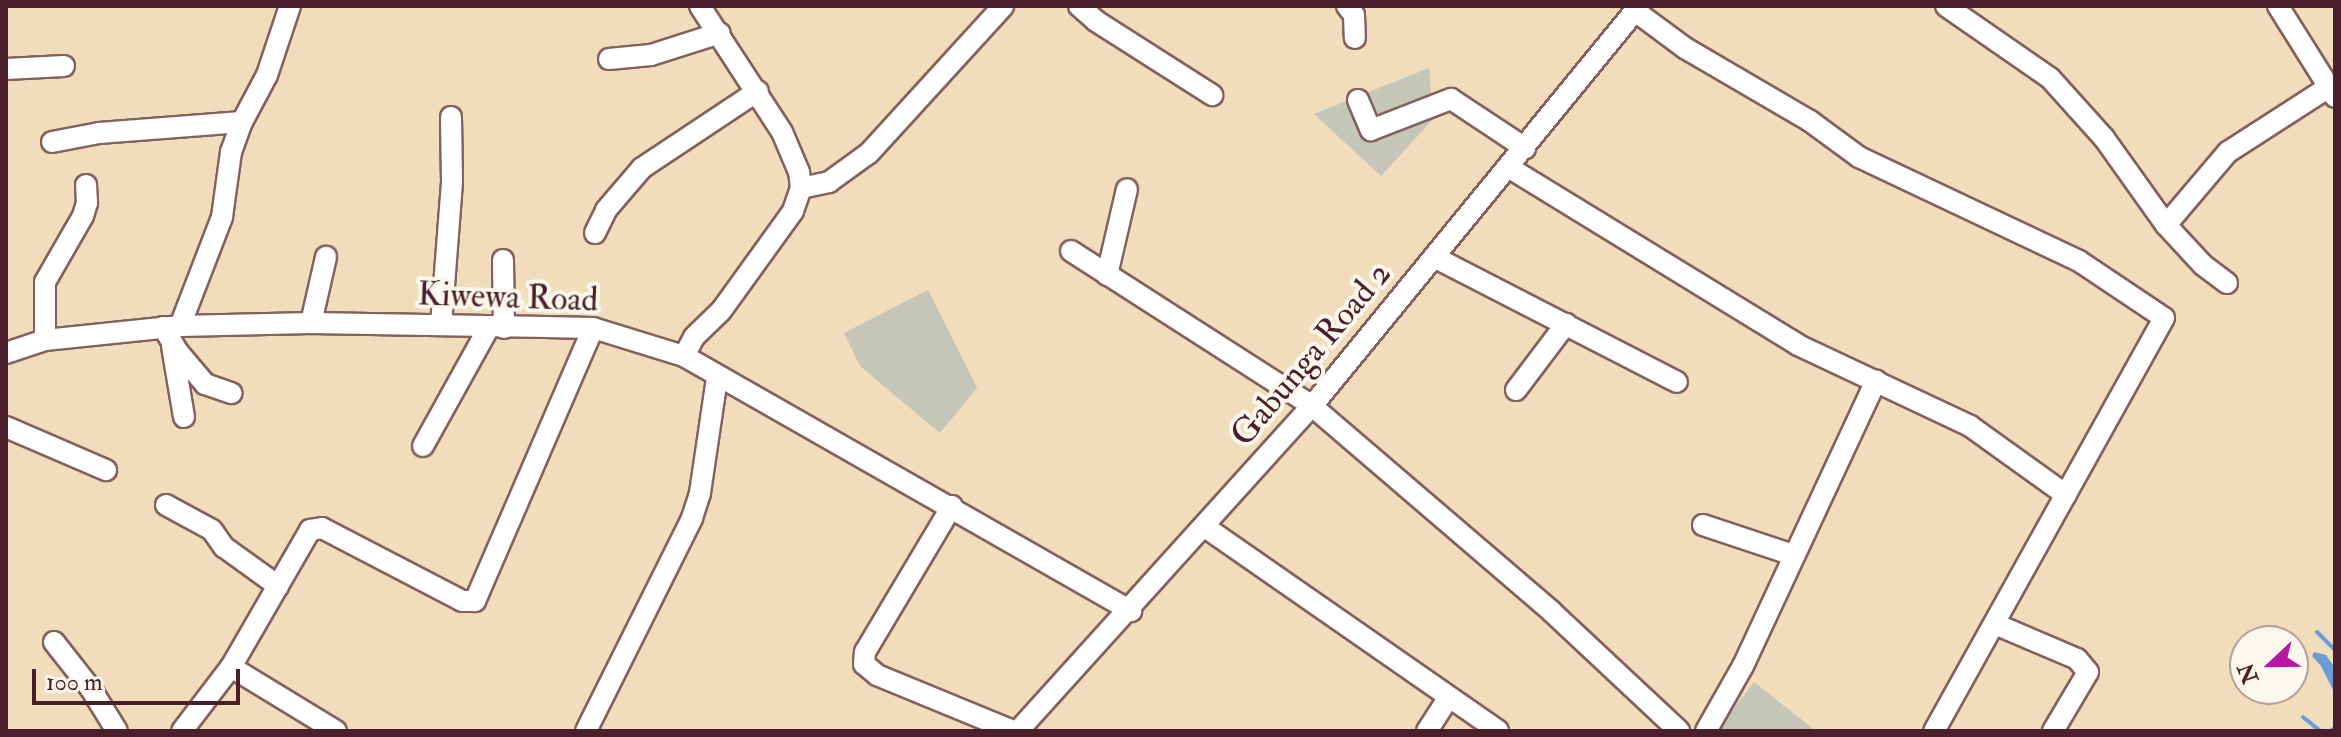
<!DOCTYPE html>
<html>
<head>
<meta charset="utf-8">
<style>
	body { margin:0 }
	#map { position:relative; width:2341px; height:737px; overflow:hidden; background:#f1dcbb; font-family:"IM FELL Double Pica",serif }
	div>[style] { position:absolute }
	.industrial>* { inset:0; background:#c5c5b8 }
	.water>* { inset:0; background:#6a9cd5 }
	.stream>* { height:4px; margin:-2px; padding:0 2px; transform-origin:2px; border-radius:2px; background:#6a9cd5 }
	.roads { filter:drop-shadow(2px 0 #84615d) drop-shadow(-2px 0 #84615d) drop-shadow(0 2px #84615d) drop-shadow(0 -2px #84615d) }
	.minor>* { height:20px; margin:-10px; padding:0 10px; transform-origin:10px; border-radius:10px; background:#fff }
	span { translate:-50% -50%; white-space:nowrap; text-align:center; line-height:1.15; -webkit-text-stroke:8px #fbf7ec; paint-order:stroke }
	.street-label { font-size:34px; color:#4a1f2b }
	.frame { position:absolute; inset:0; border:8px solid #4a1f2b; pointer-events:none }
	.north { position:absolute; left:2229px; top:625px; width:80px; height:80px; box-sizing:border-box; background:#fbf7ec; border:2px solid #b4a19f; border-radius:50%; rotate:248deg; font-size:22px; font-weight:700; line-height:32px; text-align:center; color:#4a1f2b }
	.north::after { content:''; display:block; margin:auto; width:28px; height:36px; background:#b5179e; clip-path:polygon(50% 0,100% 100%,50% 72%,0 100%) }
	.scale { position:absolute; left:32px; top:669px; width:208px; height:36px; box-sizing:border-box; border:4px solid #4a1f2b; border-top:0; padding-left:10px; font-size:24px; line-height:28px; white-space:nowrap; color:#4a1f2b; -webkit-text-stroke:6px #fbf7ec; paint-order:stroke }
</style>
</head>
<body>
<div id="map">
	<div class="industrial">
		<i style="clip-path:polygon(1429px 68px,1433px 119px,1381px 176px,1314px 114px)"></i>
		<i style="clip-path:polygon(928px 290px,977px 388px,940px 433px,860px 366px,844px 333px)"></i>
		<i style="clip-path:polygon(1754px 682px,1816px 731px,1716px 731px)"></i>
	</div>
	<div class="water">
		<i style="clip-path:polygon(2314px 652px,2326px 655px,2335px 668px,2334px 692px,2321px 666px,2312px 656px)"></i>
	</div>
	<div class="stream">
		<i style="left:2317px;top:632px;width:25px;rotate:45deg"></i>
		<i style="left:2303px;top:717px;width:22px;rotate:39deg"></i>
		<i style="left:2330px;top:731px;width:6px;rotate:-31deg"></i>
	</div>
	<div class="roads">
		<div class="minor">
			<i style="left:1079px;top:6px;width:23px;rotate:41deg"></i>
			<i style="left:1096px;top:21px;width:138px;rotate:32.5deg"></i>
			<i style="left:1347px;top:6px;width:11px;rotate:52deg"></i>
			<i style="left:1354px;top:15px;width:23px;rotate:88deg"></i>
			<i style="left:1946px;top:6px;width:126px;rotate:34.7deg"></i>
			<i style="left:2050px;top:78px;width:81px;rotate:48deg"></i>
			<i style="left:2104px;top:138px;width:107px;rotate:54.5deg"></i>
			<i style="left:2166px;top:225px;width:54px;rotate:47.2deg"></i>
			<i style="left:2203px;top:265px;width:30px;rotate:37deg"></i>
			<i style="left:2278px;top:6px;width:107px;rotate:57.9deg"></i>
			<i style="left:1635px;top:11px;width:62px;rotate:36.5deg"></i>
			<i style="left:1685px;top:48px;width:145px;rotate:30.3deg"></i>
			<i style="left:1810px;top:121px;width:61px;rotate:36.3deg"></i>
			<i style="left:1859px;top:157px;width:243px;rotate:25.3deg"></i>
			<i style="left:2079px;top:261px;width:102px;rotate:33.8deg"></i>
			<i style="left:2164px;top:318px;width:473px;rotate:119.1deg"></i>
			<i style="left:609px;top:59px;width:42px;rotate:-5.4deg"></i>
			<i style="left:651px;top:55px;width:72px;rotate:-17.7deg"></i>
			<i style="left:6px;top:69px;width:58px;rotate:-3deg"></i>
			<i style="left:1358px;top:100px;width:33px;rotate:67deg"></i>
			<i style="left:1371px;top:130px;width:86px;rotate:-21.2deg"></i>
			<i style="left:1451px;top:99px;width:89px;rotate:33.5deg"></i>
			<i style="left:52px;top:142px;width:48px;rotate:-10.8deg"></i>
			<i style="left:99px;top:133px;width:143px;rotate:-4.4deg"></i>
			<i style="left:1508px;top:167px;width:340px;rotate:31.5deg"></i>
			<i style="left:1798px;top:345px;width:190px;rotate:25.2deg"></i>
			<i style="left:1970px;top:426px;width:118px;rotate:35.7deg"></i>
			<i style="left:801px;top:188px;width:29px;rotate:-12deg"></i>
			<i style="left:829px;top:182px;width:49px;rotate:-35.9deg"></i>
			<i style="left:869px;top:153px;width:199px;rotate:-47.6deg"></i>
			<i style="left:2166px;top:225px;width:96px;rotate:-49.7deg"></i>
			<i style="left:2228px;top:152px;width:120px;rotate:-32.8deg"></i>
			<i style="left:595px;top:233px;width:25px;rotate:-64deg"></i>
			<i style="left:606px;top:210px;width:55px;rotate:-49.4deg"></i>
			<i style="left:642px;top:168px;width:139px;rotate:-33.6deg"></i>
			<i style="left:1071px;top:251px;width:287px;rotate:32.7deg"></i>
			<i style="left:1312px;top:406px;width:316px;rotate:40.6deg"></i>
			<i style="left:1552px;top:612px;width:174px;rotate:43.1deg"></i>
			<i style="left:1434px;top:257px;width:273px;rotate:27.2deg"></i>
			<i style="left:503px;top:260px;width:68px;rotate:89.2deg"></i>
			<i style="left:1107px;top:275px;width:88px;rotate:-76.9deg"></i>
			<i style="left:311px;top:323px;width:68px;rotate:-77.2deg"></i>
			<i style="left:441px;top:325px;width:143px;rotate:-85.6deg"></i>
			<i style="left:452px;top:182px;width:65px;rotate:-90.9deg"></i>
			<i style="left:180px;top:326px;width:117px;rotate:-68.9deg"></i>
			<i style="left:222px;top:217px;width:66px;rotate:-82.1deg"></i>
			<i style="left:231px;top:152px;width:32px;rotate:-70deg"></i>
			<i style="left:242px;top:122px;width:53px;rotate:-62deg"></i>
			<i style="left:267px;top:75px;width:73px;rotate:-71.6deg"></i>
			<i style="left:163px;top:327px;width:29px;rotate:59deg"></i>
			<i style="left:178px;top:352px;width:42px;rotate:49.8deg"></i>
			<i style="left:205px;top:384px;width:28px;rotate:19deg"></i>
			<i style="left:45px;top:340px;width:58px;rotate:-90deg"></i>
			<i style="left:45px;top:282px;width:76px;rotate:-60.1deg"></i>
			<i style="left:83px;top:216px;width:14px;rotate:-73deg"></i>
			<i style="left:87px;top:203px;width:18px;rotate:-93deg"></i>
			<i style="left:172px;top:346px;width:72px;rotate:80.4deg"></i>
			<i style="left:6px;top:353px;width:41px;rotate:-18.4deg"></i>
			<i style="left:45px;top:340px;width:136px;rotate:-5.9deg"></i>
			<i style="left:180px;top:326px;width:131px;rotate:-1.3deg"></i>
			<i style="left:311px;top:323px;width:282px;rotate:1deg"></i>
			<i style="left:593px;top:328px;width:95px;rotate:17.1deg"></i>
			<i style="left:684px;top:356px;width:515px;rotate:29.7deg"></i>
			<i style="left:684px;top:356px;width:21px;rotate:-62deg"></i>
			<i style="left:694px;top:337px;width:37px;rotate:-44deg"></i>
			<i style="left:721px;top:311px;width:123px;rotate:-54.2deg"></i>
			<i style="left:793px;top:211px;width:24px;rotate:-71deg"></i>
			<i style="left:801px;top:188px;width:16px;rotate:-97deg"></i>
			<i style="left:799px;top:172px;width:43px;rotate:-113deg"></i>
			<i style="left:782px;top:132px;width:150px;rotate:-123.1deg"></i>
			<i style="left:1516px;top:390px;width:83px;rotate:-52.9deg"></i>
			<i style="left:6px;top:427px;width:109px;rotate:23.3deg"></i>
			<i style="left:423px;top:446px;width:136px;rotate:-61deg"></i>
			<i style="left:166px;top:505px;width:52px;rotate:28.5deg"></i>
			<i style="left:212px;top:530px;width:21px;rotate:55deg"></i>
			<i style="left:224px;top:547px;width:67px;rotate:35.8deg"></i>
			<i style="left:952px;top:506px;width:170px;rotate:120.8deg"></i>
			<i style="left:865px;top:652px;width:12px;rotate:95deg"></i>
			<i style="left:864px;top:664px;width:17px;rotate:40deg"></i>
			<i style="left:877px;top:675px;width:147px;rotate:22.4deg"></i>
			<i style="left:1703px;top:525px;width:95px;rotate:18.4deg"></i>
			<i style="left:1205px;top:527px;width:357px;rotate:34.8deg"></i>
			<i style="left:1995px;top:624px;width:89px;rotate:23.1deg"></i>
			<i style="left:2077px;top:659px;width:17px;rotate:50deg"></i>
			<i style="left:2088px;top:672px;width:69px;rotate:120.7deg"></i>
			<i style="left:54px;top:642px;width:60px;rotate:51.8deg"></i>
			<i style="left:91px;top:689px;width:49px;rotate:58.2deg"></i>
			<i style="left:231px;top:667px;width:123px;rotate:31.4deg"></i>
			<i style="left:182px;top:731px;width:81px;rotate:-52.6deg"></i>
			<i style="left:231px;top:667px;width:158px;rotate:-60deg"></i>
			<i style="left:310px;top:530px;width:12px;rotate:-9deg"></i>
			<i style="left:322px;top:528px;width:158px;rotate:27.5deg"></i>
			<i style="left:462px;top:601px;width:13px"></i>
			<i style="left:475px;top:601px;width:297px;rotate:-66.6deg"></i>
			<i style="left:586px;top:731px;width:238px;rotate:-63.5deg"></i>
			<i style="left:692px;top:518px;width:26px;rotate:-72deg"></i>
			<i style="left:700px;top:493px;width:116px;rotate:-81.6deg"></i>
			<i style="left:1018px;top:731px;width:438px;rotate:-47.9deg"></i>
			<i style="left:1312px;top:406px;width:517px;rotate:-50.73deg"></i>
			<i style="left:1427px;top:731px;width:40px;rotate:-57.1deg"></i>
			<i style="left:1706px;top:731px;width:75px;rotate:-60.4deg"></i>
			<i style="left:1743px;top:666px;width:315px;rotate:-65deg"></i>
		</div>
	</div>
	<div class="street-label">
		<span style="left:508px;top:297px;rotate:2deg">Kiwewa Road</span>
		<span style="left:1311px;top:354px;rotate:-50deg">Gabunga Road 2</span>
	</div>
	<div class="frame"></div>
	<div class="north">N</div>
	<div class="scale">100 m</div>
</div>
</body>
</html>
